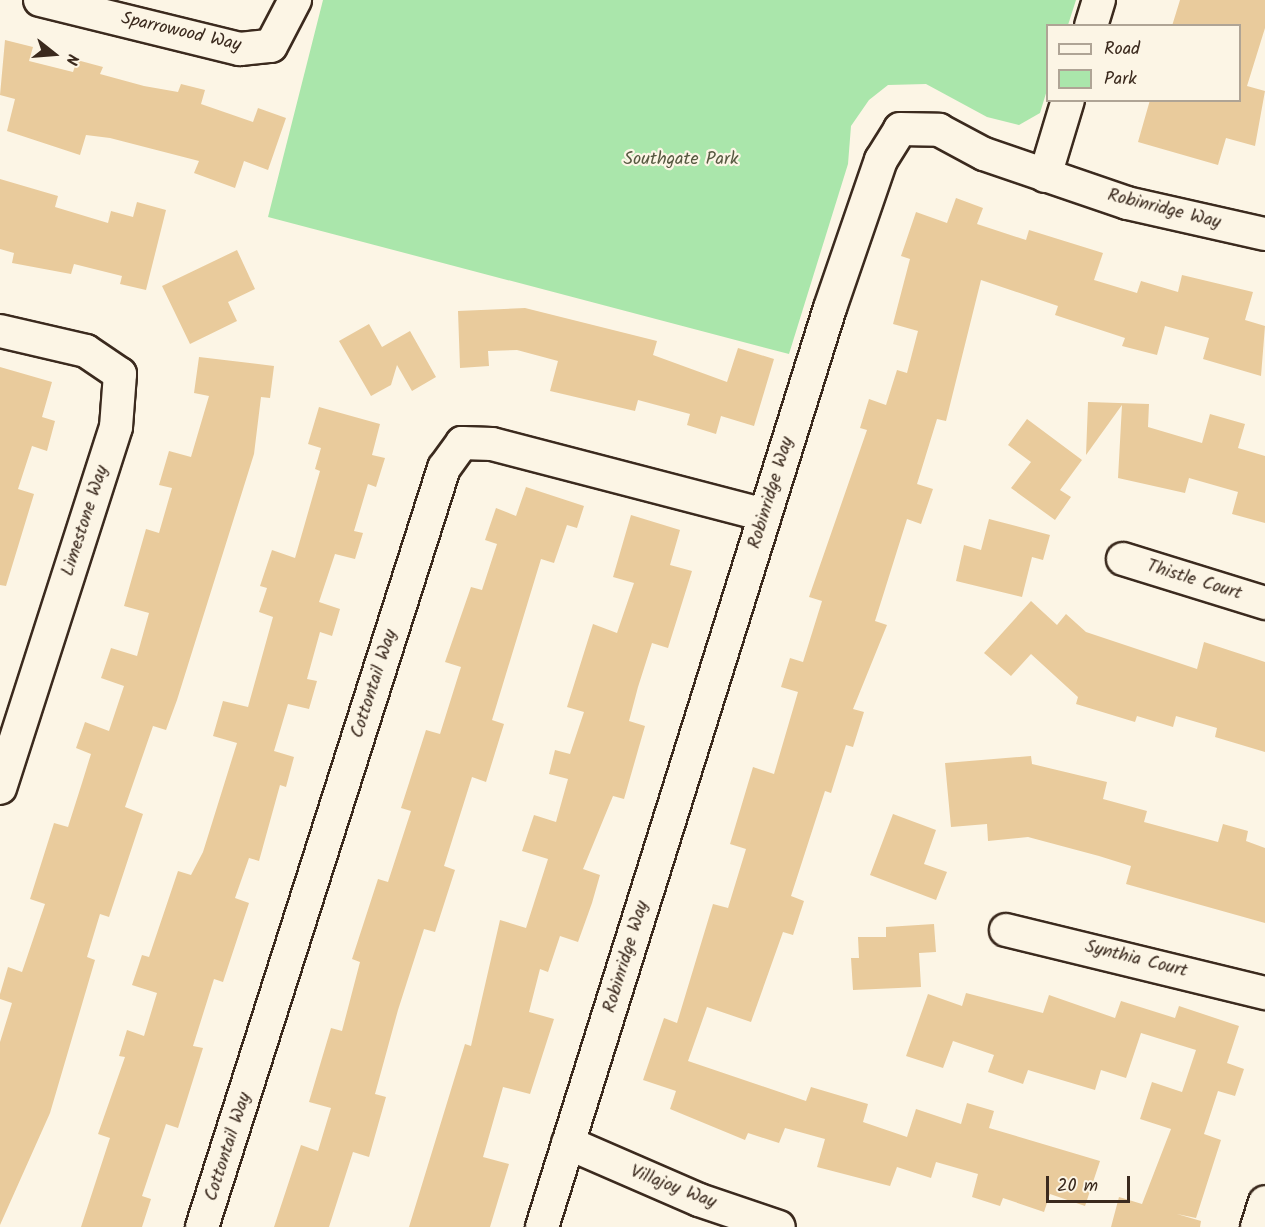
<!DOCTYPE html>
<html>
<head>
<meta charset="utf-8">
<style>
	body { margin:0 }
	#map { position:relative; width:1265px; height:1227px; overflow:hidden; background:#fcf5e5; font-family:Kalam,sans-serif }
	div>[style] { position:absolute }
	.green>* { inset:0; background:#aae6ab }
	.building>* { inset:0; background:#e9cb9c }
	.roads { filter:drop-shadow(2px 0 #3b2a1e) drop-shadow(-2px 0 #3b2a1e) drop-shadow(0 2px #3b2a1e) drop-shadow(0 -2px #3b2a1e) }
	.street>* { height:32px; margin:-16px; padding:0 16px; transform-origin:16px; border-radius:16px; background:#fcf5e5 }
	span { translate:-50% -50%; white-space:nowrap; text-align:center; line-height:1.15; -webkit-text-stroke:4.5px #fcf5e5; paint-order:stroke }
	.street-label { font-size:18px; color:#3b2a1e }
	.park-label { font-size:18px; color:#575941 }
	.legend { position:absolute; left:1046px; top:24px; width:195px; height:78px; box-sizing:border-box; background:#fcf5e5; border:2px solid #afa495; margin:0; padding:8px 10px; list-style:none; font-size:18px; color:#3b2a1e }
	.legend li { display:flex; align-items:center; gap:12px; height:30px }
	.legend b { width:30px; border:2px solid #afa495 }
	.north { position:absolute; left:24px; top:24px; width:60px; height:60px; -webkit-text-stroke:4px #fcf5e5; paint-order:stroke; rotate:107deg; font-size:16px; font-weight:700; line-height:24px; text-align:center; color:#3b2a1e }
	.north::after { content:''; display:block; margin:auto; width:21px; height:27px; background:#3b2a1e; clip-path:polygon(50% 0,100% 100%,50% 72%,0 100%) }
	.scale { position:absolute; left:1046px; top:1176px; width:84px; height:27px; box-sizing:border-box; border:3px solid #3b2a1e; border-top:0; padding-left:8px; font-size:18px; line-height:21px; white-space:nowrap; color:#3b2a1e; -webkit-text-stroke:4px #fcf5e5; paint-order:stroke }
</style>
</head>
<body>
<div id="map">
	<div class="green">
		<i style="clip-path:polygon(323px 0,1076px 0,1068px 25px,1048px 26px,1047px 90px,1040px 113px,1019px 125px,987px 117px,926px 84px,888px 85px,869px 100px,851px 126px,848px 164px,789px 354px,268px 217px)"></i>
	</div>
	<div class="building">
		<i style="clip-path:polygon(1180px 0,1265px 0,1265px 28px,1247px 86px,1265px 91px,1255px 146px,1226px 138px,1218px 165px,1138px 142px,1150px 100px,1239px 100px,1239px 26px,1172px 26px)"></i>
		<i style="clip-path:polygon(5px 40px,33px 47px,29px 61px,73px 72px,77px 60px,103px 67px,100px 74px,144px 86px,178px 92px,181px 84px,205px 90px,201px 104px,253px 122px,258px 108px,286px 118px,268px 170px,244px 161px,235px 188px,194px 173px,199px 161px,110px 138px,86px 135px,80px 155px,7px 131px,15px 99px,0 95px)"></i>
		<i style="clip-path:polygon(0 179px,58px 196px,55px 207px,108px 223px,111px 211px,133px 217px,137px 202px,166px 210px,146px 290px,120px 284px,122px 276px,74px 264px,71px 274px,12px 263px,14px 253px,0 249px)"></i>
		<i style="clip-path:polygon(956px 198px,983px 208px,977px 224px,1026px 240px,1029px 230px,1103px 253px,1094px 280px,1137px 293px,1141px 281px,1178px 292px,1182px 275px,1253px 292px,1245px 320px,1265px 326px,1261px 376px,1203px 359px,1209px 338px,1165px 326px,1157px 355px,1122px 346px,1125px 338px,1055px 315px,1058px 306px,981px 280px,946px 421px,937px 419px,917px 484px,933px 489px,921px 524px,907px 519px,875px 621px,887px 625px,853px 709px,864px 712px,853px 747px,846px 745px,831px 793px,825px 791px,791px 896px,804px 901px,793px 935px,783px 932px,751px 1022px,707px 1007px,688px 1061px,806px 1101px,811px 1087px,868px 1104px,863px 1122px,907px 1137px,916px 1109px,961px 1124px,967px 1103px,994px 1111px,989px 1128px,1100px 1161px,1085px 1206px,1050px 1194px,1044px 1212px,1003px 1198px,1000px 1206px,972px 1197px,978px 1174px,936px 1162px,931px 1178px,897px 1167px,890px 1186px,817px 1167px,825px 1139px,785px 1128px,779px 1143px,748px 1133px,745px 1140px,670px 1109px,676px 1091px,643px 1080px,664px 1018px,677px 1023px,713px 904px,728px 908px,746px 849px,730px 844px,753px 767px,774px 774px,798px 692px,781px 687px,790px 658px,803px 662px,822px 601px,809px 597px,867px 430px,860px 428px,869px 399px,886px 405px,897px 370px,907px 373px,918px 331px,893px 324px,910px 259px,901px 256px,916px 212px,947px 223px)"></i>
		<i style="clip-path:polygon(237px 250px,255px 289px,228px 302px,237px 321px,190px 344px,162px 286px)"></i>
		<i style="clip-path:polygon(525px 308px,657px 341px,653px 355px,727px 382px,738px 348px,774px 359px,754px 426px,721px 416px,716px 434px,687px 425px,690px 414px,638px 400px,635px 411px,550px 391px,558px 361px,517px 350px,488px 351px,489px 366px,460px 368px,458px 311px)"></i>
		<i style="clip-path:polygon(369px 324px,382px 347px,410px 331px,436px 377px,412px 391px,397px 365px,391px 385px,371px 396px,339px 341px)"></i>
		<i style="clip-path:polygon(199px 357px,274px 366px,270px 398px,261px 397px,254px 454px,177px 700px,166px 730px,153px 726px,125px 807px,143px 814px,109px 917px,100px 914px,87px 957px,95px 960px,50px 1113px,0 1225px,0 1042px,12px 1003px,0 999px,0 994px,8px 967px,22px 972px,45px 904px,30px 899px,54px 823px,68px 827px,82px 783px,91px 754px,76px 748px,85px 722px,109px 731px,124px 686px,101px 678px,111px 648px,137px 656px,149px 613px,124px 606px,146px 529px,159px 533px,172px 488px,159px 485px,169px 451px,191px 457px,209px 396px,194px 393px)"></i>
		<i style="clip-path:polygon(0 367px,52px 382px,42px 417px,55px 421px,47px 451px,32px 446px,18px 489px,34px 494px,6px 586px,0 585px)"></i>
		<i style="clip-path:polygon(1088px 402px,1149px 404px,1148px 427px,1202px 443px,1210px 414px,1245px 424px,1238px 448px,1265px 456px,1265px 523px,1232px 514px,1238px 492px,1189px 478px,1185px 493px,1118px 478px,1122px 405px,1086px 455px)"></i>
		<i style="clip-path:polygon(319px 407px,380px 424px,372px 455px,385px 458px,376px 487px,368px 484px,354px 531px,363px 533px,355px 559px,335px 554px,319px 602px,340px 609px,332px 636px,320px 632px,307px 679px,317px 681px,309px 709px,288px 704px,274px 751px,294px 757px,286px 787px,280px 785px,259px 861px,249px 858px,235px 898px,249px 903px,223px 982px,214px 979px,193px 1046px,203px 1048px,178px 1128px,166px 1124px,142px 1196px,151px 1199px,142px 1227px,81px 1227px,110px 1138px,98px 1134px,125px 1057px,119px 1056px,127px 1030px,144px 1036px,157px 993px,132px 985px,142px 955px,149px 957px,178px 871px,191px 875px,203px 852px,237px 743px,213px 736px,223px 701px,248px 707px,273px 617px,259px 612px,267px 588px,260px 586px,272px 550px,295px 558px,320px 471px,315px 469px,321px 448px,308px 444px)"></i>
		<i style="clip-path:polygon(1027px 419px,1082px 460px,1060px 490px,1071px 497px,1055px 520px,1011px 488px,1031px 462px,1008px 445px)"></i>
		<i style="clip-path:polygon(526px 487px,584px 506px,577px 528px,567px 525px,554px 563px,541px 559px,492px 720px,504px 724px,486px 782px,472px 777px,444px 866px,455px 870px,435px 932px,424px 929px,398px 1010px,375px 1094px,386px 1097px,369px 1157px,353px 1152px,329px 1227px,274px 1227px,301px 1145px,318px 1151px,331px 1108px,309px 1102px,331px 1028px,342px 1031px,360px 962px,352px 959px,378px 879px,388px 882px,411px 811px,401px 808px,426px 730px,440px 734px,461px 667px,445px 662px,471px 587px,482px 590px,497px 544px,485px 540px,496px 508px,516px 516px)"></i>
		<i style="clip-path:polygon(631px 515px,680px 530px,670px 565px,692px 571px,668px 648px,652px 643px,638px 687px,629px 721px,645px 726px,624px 799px,613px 796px,583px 869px,600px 875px,592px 903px,578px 942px,560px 936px,548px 972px,540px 969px,529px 1012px,554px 1019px,530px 1094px,503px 1087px,483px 1157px,509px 1164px,490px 1227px,409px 1227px,465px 1044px,471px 1046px,500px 920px,526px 928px,548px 859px,522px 851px,534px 815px,556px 822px,568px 779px,549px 774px,555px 750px,570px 754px,584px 712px,567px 707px,593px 624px,617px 633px,634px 583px,613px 577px)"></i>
		<i style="clip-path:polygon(989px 519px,1050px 535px,1043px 560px,1032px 557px,1022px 597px,956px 581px,964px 545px,981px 550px)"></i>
		<i style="clip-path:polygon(1031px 601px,1057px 625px,1066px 614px,1086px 632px,1197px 669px,1204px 642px,1265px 662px,1265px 752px,1215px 737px,1217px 728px,1176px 716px,1173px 727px,1137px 716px,1135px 722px,1076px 704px,1078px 697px,1031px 654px,1011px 676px,984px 653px)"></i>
		<i style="clip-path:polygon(1031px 756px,1032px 764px,1107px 782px,1103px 799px,1147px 811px,1144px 822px,1218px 842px,1223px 824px,1248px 831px,1246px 841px,1265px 848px,1265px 923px,1126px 884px,1131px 866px,1099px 856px,1028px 837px,988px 841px,987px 824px,951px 827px,945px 763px)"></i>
		<i style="clip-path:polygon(893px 814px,936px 830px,924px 864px,947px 872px,936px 900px,870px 875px)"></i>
		<i style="clip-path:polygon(934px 924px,936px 952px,919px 953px,921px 987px,853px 990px,851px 958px,859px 958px,858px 937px,886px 937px,886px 927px)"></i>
		<i style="clip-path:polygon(966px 993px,1043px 1013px,1049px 995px,1115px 1018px,1121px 1001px,1175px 1018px,1179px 1006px,1239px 1026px,1227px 1063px,1244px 1069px,1235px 1096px,1218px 1091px,1204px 1134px,1221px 1140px,1196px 1218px,1177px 1214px,1201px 1221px,1200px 1227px,1111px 1227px,1119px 1197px,1142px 1204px,1171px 1129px,1140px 1119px,1152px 1082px,1182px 1092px,1196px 1050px,1141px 1033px,1126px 1078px,1101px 1070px,1095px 1090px,1028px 1070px,1023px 1084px,988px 1072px,994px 1055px,953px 1041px,943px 1068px,906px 1056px,928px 994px,962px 1006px)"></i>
	</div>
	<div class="roads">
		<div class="street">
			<i style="left:40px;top:0;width:206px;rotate:13.8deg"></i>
			<i style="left:240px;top:49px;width:31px;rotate:-6deg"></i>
			<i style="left:271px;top:46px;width:52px;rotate:-62.4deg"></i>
			<i style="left:1091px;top:26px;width:27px;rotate:-73deg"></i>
			<i style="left:1045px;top:176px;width:79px;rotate:-73.2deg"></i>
			<i style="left:0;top:331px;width:88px;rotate:13.1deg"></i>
			<i style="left:86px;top:351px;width:41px;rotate:34.1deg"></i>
			<i style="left:120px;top:374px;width:53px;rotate:94.3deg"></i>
			<i style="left:116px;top:427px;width:379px;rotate:107.8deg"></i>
			<i style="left:1123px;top:559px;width:149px;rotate:17.2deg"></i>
			<i style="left:1006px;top:930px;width:267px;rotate:13.7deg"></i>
			<i style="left:568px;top:1143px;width:143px;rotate:23.5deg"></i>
			<i style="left:699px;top:1200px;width:84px;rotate:18.6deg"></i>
			<i style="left:202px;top:1227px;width:797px;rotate:-72.32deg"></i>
			<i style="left:444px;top:468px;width:31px;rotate:-54deg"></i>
			<i style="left:462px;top:443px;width:30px;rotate:2deg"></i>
			<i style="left:492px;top:444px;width:282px;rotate:14.6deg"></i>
			<i style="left:542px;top:1227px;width:963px;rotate:-72.6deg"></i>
			<i style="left:830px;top:308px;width:157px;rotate:-71deg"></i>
			<i style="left:881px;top:160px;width:36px;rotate:-58deg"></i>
			<i style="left:900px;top:129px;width:39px;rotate:1deg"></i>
			<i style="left:939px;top:130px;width:51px;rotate:28.1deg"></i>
			<i style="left:984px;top:154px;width:151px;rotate:18.9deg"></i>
			<i style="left:1127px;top:203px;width:141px;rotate:12.7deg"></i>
			<i style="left:1257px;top:1227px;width:26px;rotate:-72deg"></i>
		</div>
	</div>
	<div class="street-label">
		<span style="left:181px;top:33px;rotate:13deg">Sparrowood Way</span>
		<span style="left:1164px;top:210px;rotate:14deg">Robinridge Way</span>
		<span style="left:772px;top:493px;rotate:-73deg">Robinridge Way</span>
		<span style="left:86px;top:521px;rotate:-72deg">Limestone Way</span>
		<span style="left:1194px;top:581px;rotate:17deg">Thistle Court</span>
		<span style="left:375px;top:684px;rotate:-72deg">Cottontail Way</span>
		<span style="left:627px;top:957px;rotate:-73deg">Robinridge Way</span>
		<span style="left:1136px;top:960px;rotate:14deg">Synthia Court</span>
		<span style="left:229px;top:1147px;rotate:-72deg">Cottontail Way</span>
		<span style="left:673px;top:1188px;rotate:21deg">Villajoy Way</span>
	</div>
	<div class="park-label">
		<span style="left:681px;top:160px">Southgate Park</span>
	</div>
	<ul class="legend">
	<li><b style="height:8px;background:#fcf5e5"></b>Road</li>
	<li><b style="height:16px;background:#aae6ab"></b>Park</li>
	</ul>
	<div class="north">N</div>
	<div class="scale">20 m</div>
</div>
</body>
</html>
